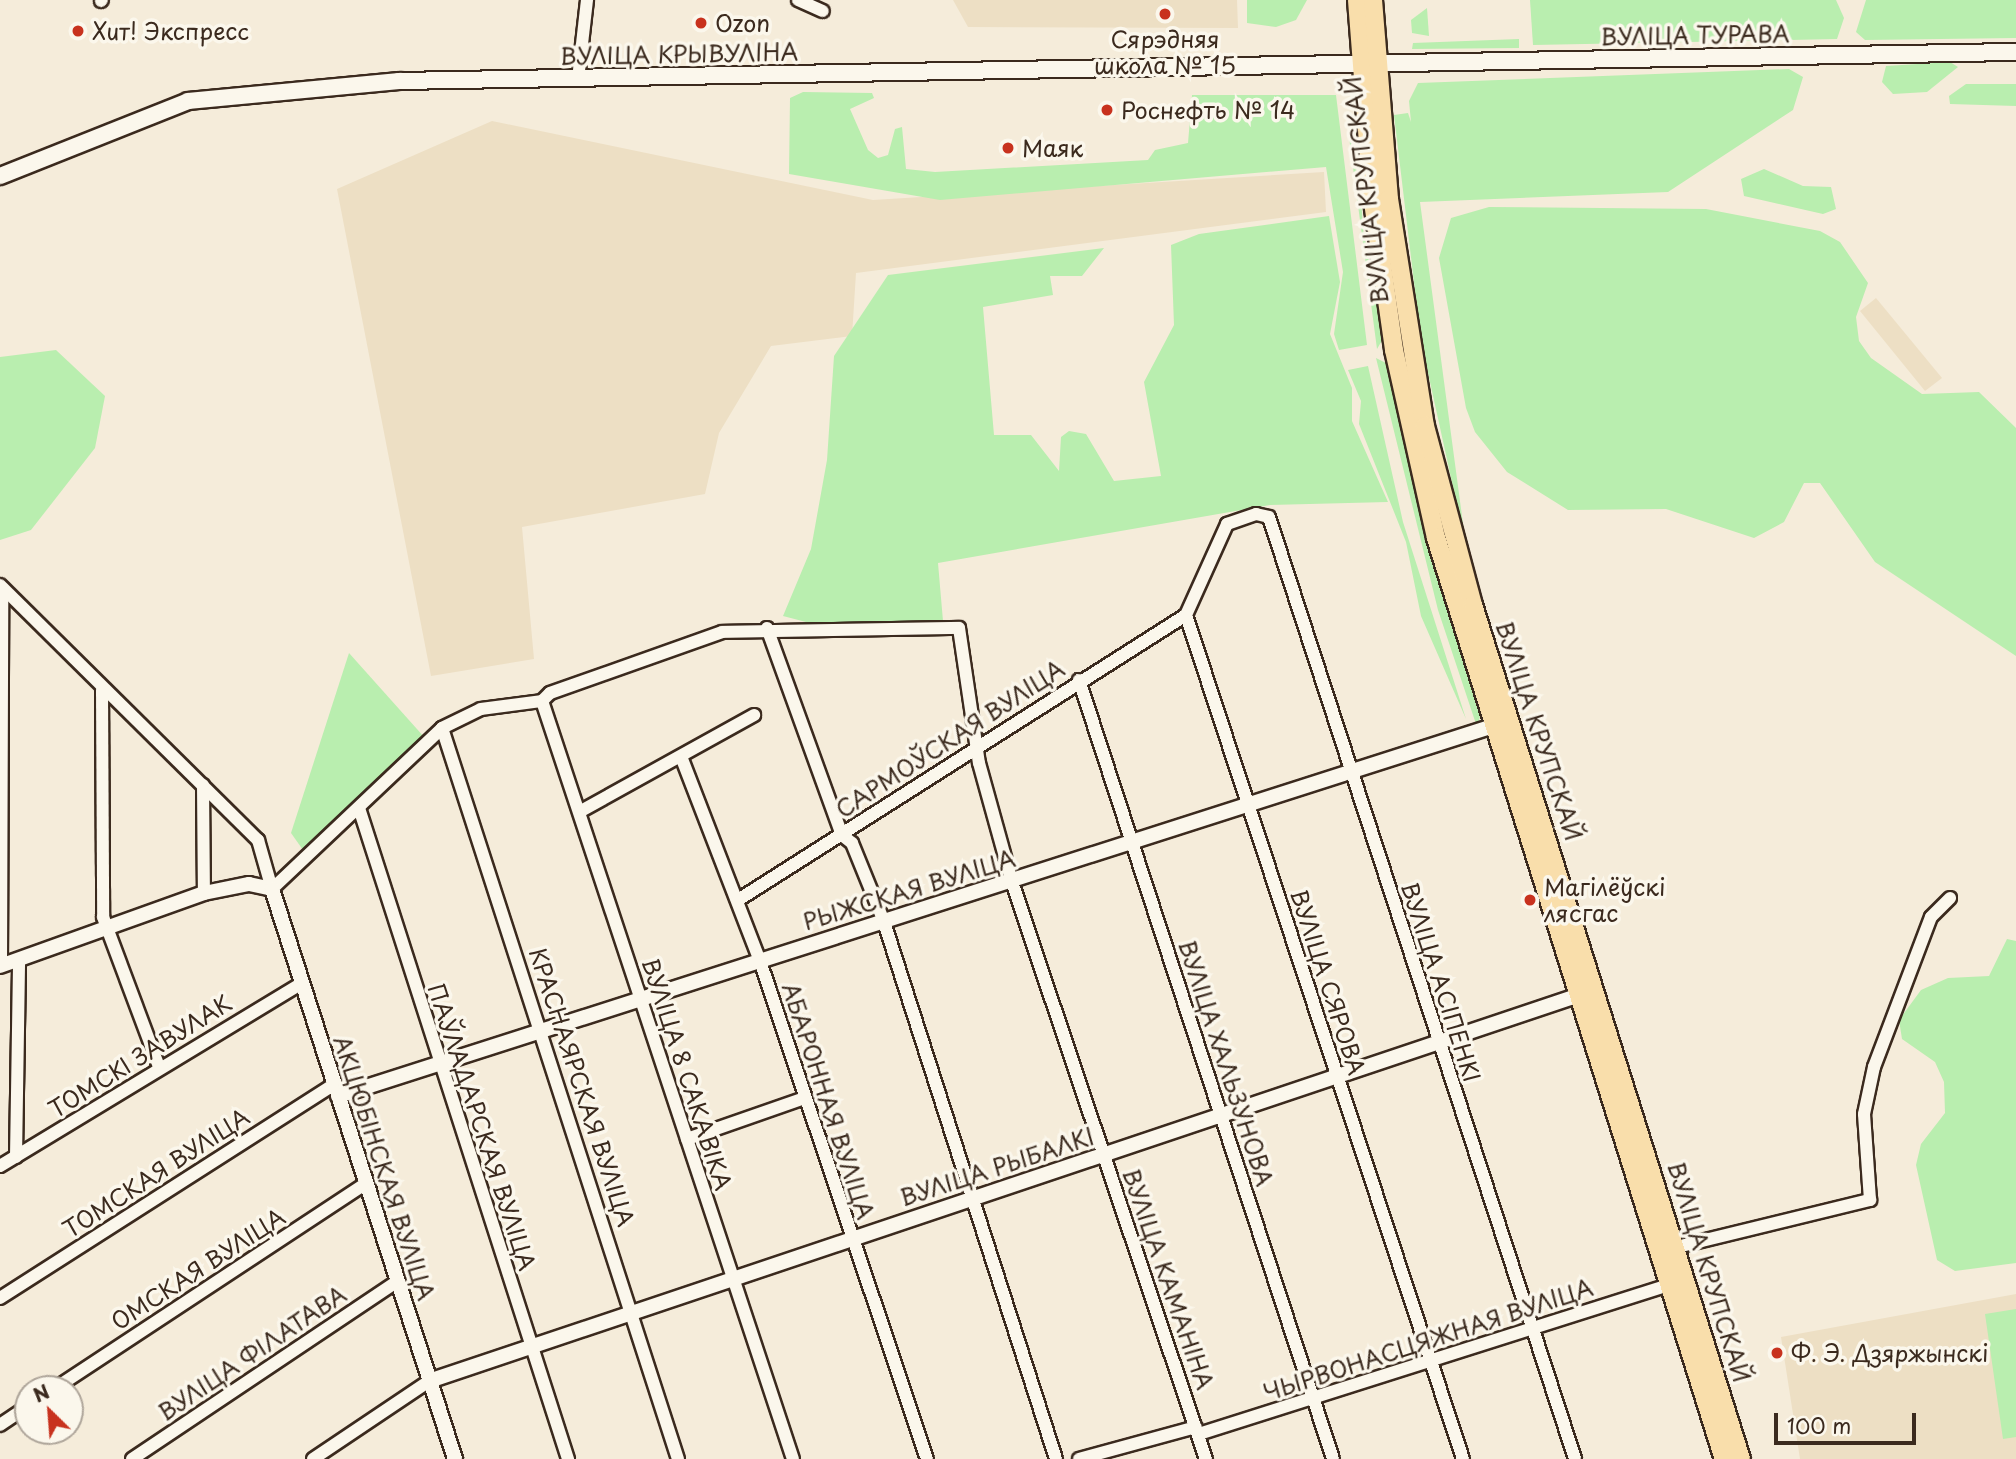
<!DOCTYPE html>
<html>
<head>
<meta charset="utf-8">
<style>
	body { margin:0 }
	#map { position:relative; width:2016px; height:1459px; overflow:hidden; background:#f5ecda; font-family:"Playpen Sans",sans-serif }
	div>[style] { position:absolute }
	.built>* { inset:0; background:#eddfc4 }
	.green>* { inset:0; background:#b9eeaf }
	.roads { filter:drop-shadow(2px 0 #3b2a1e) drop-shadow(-2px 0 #3b2a1e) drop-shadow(0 2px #3b2a1e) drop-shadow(0 -2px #3b2a1e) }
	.minor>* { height:12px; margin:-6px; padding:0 6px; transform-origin:6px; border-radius:6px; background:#fbf7ec }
	.tertiary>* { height:14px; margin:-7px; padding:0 7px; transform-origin:7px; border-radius:7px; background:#fbf7ec }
	.secondary>* { height:16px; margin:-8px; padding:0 8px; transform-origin:8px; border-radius:8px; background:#fbf7ec }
	.primary>* { height:18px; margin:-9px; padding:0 9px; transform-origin:9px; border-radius:9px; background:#f9deab }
	.dots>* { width:19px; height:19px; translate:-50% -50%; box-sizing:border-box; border:4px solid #fbf7ec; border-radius:50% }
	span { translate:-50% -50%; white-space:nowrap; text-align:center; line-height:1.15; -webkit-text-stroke:7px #fbf7ec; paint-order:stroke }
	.poi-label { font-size:23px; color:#3b2a1e }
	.left { translate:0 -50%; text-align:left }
	.street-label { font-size:23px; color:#3b2a1e }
	.north { position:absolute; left:14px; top:1375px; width:70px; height:70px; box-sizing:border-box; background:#fbf7ec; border:2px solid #aea59a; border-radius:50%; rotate:335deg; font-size:19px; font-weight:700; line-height:28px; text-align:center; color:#3b2a1e }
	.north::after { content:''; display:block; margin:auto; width:24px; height:32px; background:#c8321e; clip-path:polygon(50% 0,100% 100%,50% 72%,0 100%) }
	.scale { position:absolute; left:1774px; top:1413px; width:142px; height:32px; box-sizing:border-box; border:4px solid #3b2a1e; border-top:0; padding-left:9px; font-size:21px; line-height:24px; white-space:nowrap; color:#3b2a1e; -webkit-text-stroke:5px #fbf7ec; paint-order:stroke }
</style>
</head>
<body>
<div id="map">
	<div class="built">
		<i style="clip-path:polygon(953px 0,1237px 0,1238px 28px,968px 27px)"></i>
		<i style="clip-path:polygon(492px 121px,873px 200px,1324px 172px,1326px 212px,856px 273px,852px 336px,771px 346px,719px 433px,705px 494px,522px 527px,534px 659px,431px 676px,337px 189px)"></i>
		<i style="clip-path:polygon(1876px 298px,1942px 378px,1925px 391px,1860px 311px)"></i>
		<i style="clip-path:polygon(2016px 1294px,2016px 1459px,1800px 1459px,1781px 1337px)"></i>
	</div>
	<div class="green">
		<i style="clip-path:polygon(1247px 0,1307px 0,1296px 20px,1276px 27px,1247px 23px)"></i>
		<i style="clip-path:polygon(1530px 0,1836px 0,1844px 18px,1837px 39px,1533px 45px)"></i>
		<i style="clip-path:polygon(1866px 0,2016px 0,2016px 38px,1865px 40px,1856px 32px)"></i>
		<i style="clip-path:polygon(1427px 8px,1429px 36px,1412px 33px,1411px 20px)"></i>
		<i style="clip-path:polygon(1519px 39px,1519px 48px,1412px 49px,1413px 43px)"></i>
		<i style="clip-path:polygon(1950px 62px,1958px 67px,1927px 92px,1893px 94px,1882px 82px,1886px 66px)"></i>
		<i style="clip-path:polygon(1789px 69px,1803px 77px,1793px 110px,1668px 192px,1420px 202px,1466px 546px,1421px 341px,1394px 115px,1408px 113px,1411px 122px,1409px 101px,1418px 83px)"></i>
		<i style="clip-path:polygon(1966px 84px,2016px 84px,2016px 106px,1950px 104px,1949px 96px)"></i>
		<i style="clip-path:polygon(803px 92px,872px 93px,874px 98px,850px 109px,868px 150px,878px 158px,888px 155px,895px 129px,902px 127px,906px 169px,935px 172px,1148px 160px,1155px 150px,1188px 143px,1192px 95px,1336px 95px,1367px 345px,1339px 350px,1334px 334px,1343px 272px,1326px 167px,940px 200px,789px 174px,790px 98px)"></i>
		<i style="clip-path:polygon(1356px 115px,1363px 229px,1384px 337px,1377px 349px,1349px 137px,1347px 118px)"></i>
		<i style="clip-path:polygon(1764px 169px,1803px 186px,1831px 187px,1836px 209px,1823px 214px,1744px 196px,1741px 179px)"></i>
		<i style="clip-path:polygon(1489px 207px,1706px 209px,1820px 231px,1840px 242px,1868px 283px,1856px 317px,1859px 341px,1871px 358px,1922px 394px,1979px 392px,2016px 428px,2016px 656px,1875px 562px,1820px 483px,1804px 483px,1784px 522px,1754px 538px,1666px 509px,1568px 510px,1507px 472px,1475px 432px,1466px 408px,1439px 258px,1451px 218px)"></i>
		<i style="clip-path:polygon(1329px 216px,1340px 282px,1330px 334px,1352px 388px,1352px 421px,1388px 502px,1270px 505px,938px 563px,943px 621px,852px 634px,783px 616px,811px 549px,827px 460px,834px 356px,888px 275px,1104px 248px,1082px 276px,1050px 276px,1053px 295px,983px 307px,994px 435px,1031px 435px,1059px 471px,1061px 437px,1069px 431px,1086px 434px,1114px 481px,1161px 476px,1144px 382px,1174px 325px,1171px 245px,1199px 234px)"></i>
		<i style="clip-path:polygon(56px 350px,105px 396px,95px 448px,31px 530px,0 540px,0 357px)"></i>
		<i style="clip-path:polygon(1376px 358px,1390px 365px,1417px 491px,1481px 713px,1477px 727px,1438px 610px)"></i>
		<i style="clip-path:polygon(1368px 366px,1403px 522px,1466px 719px,1421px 616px,1406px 542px,1359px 424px,1361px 401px,1348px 370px)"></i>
		<i style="clip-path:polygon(349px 653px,425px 738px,303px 850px,291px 833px)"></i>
		<i style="clip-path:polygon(2007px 939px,2016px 941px,2016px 1263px,1955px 1271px,1937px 1260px,1916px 1165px,1921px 1144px,1945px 1113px,1944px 1082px,1935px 1062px,1902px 1039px,1899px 1020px,1921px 990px,1948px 978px,1989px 976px)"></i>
		<i style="clip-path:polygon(2016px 1309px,2016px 1437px,2003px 1439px,1985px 1314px)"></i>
	</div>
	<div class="roads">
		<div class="minor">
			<i style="left:798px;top:0;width:27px;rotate:24deg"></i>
			<i style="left:101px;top:1px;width:1px;rotate:-45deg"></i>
			<i style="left:578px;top:79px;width:80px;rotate:-83.5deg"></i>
			<i style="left:0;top:585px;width:363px;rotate:44.7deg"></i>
			<i style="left:258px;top:840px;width:51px;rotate:74.1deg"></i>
			<i style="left:767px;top:628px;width:220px;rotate:70.1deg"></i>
			<i style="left:842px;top:835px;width:13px;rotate:39deg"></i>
			<i style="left:852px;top:843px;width:85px;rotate:67.9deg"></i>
			<i style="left:884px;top:922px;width:564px;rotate:72.24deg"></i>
			<i style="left:1079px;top:680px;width:819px;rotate:71.94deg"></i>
			<i style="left:102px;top:690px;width:227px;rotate:89.7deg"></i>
			<i style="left:103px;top:917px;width:160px;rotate:69.5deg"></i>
			<i style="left:542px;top:701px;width:11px;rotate:-45deg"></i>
			<i style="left:550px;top:693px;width:182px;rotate:-19.5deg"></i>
			<i style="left:722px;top:632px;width:237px;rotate:-1deg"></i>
			<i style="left:959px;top:628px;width:136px;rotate:81.6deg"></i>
			<i style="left:979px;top:763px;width:123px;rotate:74.5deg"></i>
			<i style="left:1012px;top:882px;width:609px;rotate:71.42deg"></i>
			<i style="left:542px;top:701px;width:798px;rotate:71.68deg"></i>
			<i style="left:442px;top:728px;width:768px;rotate:72.11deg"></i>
			<i style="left:682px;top:759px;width:217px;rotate:68.9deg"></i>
			<i style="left:760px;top:961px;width:525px;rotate:71.46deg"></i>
			<i style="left:203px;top:785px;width:108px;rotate:89.5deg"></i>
			<i style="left:359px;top:808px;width:684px;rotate:72.2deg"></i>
			<i style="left:581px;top:811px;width:198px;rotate:-29deg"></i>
			<i style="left:272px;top:889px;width:234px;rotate:-43.4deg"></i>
			<i style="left:442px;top:728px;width:43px;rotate:-26deg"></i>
			<i style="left:481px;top:709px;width:62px;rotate:-7.5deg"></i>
			<i style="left:738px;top:900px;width:531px;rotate:-32.46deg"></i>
			<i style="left:1px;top:966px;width:378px;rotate:-89.8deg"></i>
			<i style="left:687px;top:1139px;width:125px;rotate:-19.2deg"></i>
			<i style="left:16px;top:1157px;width:198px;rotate:-89.1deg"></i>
			<i style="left:0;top:1166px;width:353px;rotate:-31.2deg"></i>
			<i style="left:1677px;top:1247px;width:199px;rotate:-13.7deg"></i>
			<i style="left:1870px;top:1200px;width:86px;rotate:-94deg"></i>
			<i style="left:1864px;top:1114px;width:48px;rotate:-78deg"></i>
			<i style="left:1874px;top:1067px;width:160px;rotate:-69.2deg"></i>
			<i style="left:1931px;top:917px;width:27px;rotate:-45deg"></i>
			<i style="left:0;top:1298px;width:397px;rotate:-32.6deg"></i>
			<i style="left:54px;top:1389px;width:372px;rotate:-33.4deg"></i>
			<i style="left:0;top:1425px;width:34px;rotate:-34deg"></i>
			<i style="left:1199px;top:1434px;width:495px;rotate:-17.6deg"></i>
			<i style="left:132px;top:1459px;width:318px;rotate:-33.8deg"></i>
			<i style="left:313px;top:1459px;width:140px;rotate:-33.9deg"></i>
			<i style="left:1079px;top:1459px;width:121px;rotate:-15.3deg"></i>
			<i style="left:1463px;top:1459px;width:888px;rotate:-108.17deg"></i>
			<i style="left:1186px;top:615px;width:100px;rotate:-65.7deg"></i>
			<i style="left:1227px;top:524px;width:31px;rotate:-19deg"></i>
			<i style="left:1256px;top:514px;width:13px;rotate:13deg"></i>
			<i style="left:1269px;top:517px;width:990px;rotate:72deg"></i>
		</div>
		<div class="tertiary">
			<i style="left:0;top:966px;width:217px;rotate:-19.7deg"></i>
			<i style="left:204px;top:893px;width:46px;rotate:-11.3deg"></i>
			<i style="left:249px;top:884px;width:24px;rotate:12deg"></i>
			<i style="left:272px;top:889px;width:599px;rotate:72.2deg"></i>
			<i style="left:338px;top:1096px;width:1213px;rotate:-17.76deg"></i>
			<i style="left:429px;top:1381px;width:1213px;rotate:-18.55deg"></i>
		</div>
		<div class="secondary">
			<i style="left:0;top:176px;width:202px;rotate:-21.7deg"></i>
			<i style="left:188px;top:101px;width:212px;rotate:-5.4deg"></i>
			<i style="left:399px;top:81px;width:1617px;rotate:-1.03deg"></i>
		</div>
		<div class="primary">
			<i style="left:1357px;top:0;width:196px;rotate:85.6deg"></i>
			<i style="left:1372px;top:195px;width:157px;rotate:81.9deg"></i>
			<i style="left:1394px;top:350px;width:193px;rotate:77.4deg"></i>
			<i style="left:1436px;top:538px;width:965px;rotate:72.64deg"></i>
			<i style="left:1373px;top:0;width:200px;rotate:85.4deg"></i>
			<i style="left:1389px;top:199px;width:230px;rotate:81deg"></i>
			<i style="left:1425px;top:426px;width:185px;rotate:75deg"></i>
			<i style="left:1473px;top:605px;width:895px;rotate:72.58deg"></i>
		</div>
	</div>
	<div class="dots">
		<i style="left:1165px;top:14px;background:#c8321e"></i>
		<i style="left:701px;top:23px;background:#c8321e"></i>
		<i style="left:78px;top:31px;background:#c8321e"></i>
		<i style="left:1107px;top:110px;background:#c8321e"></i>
		<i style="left:1008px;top:148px;background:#c8321e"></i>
		<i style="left:1530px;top:900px;background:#c8321e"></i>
		<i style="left:1777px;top:1353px;background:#c8321e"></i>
	</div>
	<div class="poi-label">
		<span class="left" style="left:715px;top:23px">Ozon</span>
		<span class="left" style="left:92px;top:31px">Хит! Экспресс</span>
		<span style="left:1165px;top:52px">Сярэдняя<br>школа № 15</span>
		<span class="left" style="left:1121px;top:110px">Роснефть № 14</span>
		<span class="left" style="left:1022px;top:148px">Маяк</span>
		<span class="left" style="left:1544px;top:900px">Магілёўскі<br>лясгас</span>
		<span class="left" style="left:1791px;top:1353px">Ф. Э. Дзяржынскі</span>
	</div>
	<div class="street-label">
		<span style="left:1695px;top:35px;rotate:-1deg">ВУЛІЦА ТУРАВА</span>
		<span style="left:679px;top:54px;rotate:-1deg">ВУЛІЦА КРЫВУЛІНА</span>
		<span style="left:1366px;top:190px;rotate:-97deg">ВУЛІЦА КРУПСКАЙ</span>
		<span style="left:1539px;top:731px;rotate:72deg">ВУЛІЦА КРУПСКАЙ</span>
		<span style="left:950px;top:739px;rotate:-33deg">САРМОЎСКАЯ ВУЛІЦА</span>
		<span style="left:909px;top:890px;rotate:-17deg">РЫЖСКАЯ ВУЛІЦА</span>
		<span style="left:1328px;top:982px;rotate:72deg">ВУЛІЦА СЯРОВА</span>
		<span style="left:1441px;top:982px;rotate:72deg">ВУЛІЦА АСІПЕНКІ</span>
		<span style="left:140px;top:1056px;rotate:-32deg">ТОМСКІ ЗАВУЛАК</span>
		<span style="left:1226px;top:1063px;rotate:72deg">ВУЛІЦА ХАЛЬЗУНОВА</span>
		<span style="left:687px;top:1074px;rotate:72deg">ВУЛІЦА 8 САКАВІКА</span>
		<span style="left:582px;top:1087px;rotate:72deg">КРАСНАЯРСКАЯ ВУЛІЦА</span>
		<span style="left:828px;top:1101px;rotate:72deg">АБАРОННАЯ ВУЛІЦА</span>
		<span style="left:482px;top:1127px;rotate:72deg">ПАЎЛАДАРСКАЯ ВУЛІЦА</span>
		<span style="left:997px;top:1167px;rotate:-18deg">ВУЛІЦА РЫБАЛКІ</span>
		<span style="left:384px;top:1168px;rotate:72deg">АКЦЮБІНСКАЯ ВУЛІЦА</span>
		<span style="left:156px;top:1173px;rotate:-33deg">ТОМСКАЯ ВУЛІЦА</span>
		<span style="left:198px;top:1269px;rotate:-33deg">ОМСКАЯ ВУЛІЦА</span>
		<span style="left:1709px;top:1272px;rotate:73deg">ВУЛІЦА КРУПСКАЙ</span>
		<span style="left:1168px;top:1279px;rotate:71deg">ВУЛІЦА КАМАНІНА</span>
		<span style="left:1428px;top:1340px;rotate:-18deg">ЧЫРВОНАСЦЯЖНАЯ ВУЛІЦА</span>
		<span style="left:252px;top:1353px;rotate:-34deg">ВУЛІЦА ФІЛАТАВА</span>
	</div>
	<div class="north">N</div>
	<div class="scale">100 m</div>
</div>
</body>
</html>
